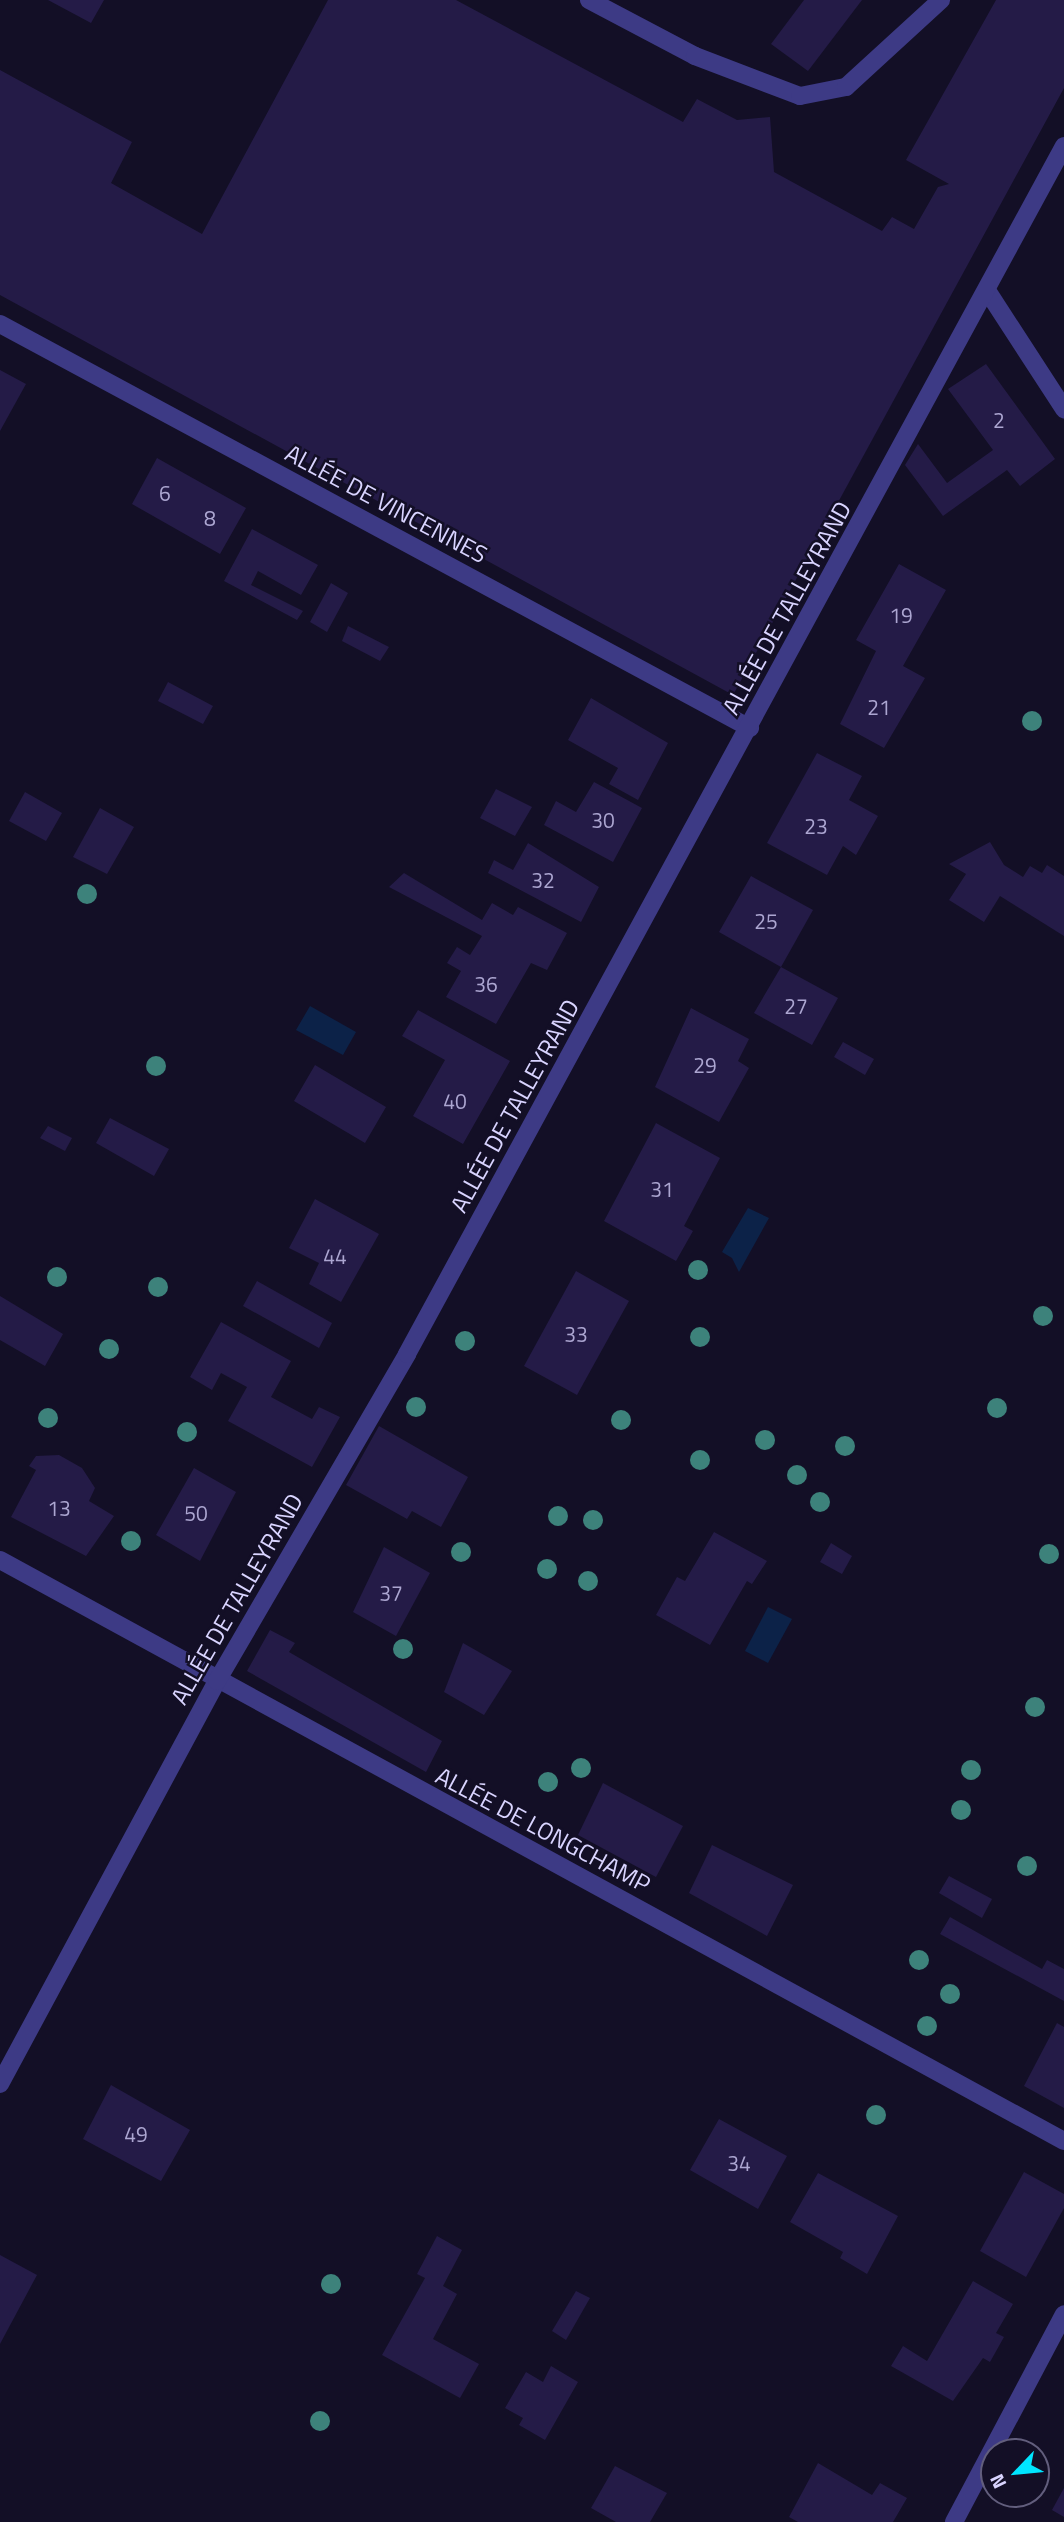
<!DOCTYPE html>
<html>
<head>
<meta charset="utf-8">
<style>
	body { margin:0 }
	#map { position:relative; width:1064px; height:2522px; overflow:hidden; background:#130f26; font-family:"Titillium Web",sans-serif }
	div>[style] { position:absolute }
	.water>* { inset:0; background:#0c2248 }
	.building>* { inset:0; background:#241b47 }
	.service>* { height:18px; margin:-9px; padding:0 9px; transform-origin:9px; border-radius:9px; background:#3d3a85 }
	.minor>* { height:18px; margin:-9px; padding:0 9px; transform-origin:9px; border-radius:9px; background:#3d3a85 }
	.trees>* { width:20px; height:20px; margin:-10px; border-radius:50%; background:#3d827b }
	span { translate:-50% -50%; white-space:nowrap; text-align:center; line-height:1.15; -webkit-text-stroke:5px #130f26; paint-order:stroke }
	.number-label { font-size:21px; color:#aca6d1 }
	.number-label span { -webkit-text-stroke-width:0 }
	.street-label { font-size:24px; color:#d9d4ff }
	.north { position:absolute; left:980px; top:2438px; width:70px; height:70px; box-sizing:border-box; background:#130f26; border:2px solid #625e7d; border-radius:50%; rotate:244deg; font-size:19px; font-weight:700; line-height:28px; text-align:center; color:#d9d4ff }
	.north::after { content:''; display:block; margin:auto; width:24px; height:32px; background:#00e5ff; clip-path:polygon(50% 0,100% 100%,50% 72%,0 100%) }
</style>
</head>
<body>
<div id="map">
	<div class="water">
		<i style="clip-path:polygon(310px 1006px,356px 1032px,343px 1055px,296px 1030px)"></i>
		<i style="clip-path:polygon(748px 1208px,769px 1218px,739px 1272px,732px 1258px,722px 1252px)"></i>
		<i style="clip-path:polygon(768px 1607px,792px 1619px,768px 1663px,745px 1651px)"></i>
	</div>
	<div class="building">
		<i style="clip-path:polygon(48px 0,104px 0,91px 23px)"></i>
		<i style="clip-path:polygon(328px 0,456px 0,683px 122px,697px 99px,737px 120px,770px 117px,774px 172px,882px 231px,892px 217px,914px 229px,938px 187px,949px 184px,906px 160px,996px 0,1064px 0,1064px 88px,733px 695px,0 295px,0 70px,132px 142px,111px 183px,202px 234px)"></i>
		<i style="clip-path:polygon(804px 0,862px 0,808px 71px,771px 44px)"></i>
		<i style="clip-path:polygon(986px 364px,1055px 459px,1020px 486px,1007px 470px,943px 516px,905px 465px,918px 444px,947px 483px,993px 450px,948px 389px)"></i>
		<i style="clip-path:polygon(0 370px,26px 384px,0 431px)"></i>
		<i style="clip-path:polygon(157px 458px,246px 508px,220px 554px,132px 504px)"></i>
		<i style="clip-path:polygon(252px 529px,318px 565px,301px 595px,258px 571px,251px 585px,303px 611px,297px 620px,224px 581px)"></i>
		<i style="clip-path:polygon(899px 564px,946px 590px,903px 666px,925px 678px,884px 748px,840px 724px,876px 651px,856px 640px)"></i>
		<i style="clip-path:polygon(331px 583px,348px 593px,327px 632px,310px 622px)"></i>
		<i style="clip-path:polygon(348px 626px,389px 647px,380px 661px,342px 641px)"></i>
		<i style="clip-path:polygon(168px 682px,213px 706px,203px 724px,158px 701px)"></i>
		<i style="clip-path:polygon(591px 698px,668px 743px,638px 800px,609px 784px,618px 768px,568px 740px)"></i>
		<i style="clip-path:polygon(817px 753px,862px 776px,849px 800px,878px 816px,856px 855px,843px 846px,827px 875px,767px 843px)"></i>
		<i style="clip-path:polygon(594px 782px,642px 808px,613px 862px,544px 825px,556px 801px,576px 812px)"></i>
		<i style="clip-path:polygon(496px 789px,532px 807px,515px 836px,480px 818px)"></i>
		<i style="clip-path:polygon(25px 792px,62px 813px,46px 841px,9px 821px)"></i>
		<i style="clip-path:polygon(100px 808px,134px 827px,107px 874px,73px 857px)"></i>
		<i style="clip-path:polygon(990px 842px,1004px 865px,1023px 877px,1030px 866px,1042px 873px,1047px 865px,1064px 876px,1064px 936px,1000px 896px,984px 922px,949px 900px,966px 874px,949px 864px)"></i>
		<i style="clip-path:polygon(528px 843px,599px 887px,581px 922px,488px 873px,494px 860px,513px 870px)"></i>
		<i style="clip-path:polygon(404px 873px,482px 920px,492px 903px,513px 915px,518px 907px,567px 933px,547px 970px,531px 963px,496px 1024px,446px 997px,461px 971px,447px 963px,457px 947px,470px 955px,482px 936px,389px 887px)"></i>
		<i style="clip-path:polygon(751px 876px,813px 910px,781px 967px,719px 932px)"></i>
		<i style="clip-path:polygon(781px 967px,838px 998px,812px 1045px,754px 1013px)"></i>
		<i style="clip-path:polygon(691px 1008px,749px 1039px,738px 1061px,749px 1068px,719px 1122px,655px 1087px)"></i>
		<i style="clip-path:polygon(418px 1010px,510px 1061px,463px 1144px,413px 1116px,445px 1060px,402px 1036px)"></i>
		<i style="clip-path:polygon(843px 1042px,874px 1059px,865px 1075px,834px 1057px)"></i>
		<i style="clip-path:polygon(315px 1065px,386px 1107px,365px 1143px,294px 1101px)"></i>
		<i style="clip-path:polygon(110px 1118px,169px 1149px,154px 1176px,96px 1143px)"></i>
		<i style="clip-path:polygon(656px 1123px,720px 1158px,684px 1226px,693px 1231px,676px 1261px,604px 1221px)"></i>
		<i style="clip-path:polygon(48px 1126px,72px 1138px,65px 1151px,40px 1138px)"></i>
		<i style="clip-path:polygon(315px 1199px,379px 1234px,341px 1302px,309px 1284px,319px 1263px,289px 1248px)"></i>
		<i style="clip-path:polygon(576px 1271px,629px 1301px,577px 1395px,524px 1366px)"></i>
		<i style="clip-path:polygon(257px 1281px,332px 1323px,319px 1348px,243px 1306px)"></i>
		<i style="clip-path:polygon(0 1296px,63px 1334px,45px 1366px,0 1340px)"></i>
		<i style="clip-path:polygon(221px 1322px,291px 1361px,271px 1397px,312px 1419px,319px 1407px,340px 1417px,312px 1467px,228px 1421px,247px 1387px,221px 1373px,212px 1390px,190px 1377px)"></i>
		<i style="clip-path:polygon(379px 1426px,468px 1477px,441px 1527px,412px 1511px,407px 1519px,346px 1485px)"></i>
		<i style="clip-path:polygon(59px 1455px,82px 1468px,95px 1488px,89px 1501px,114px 1516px,86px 1556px,11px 1517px,36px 1470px,29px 1466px,36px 1456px)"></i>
		<i style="clip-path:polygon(194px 1468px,236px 1492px,200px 1561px,156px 1535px)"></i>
		<i style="clip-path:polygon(714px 1532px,767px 1561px,752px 1584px,747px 1581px,710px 1645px,656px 1615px,677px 1577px,685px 1581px)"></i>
		<i style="clip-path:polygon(831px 1543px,852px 1556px,842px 1574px,820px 1562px)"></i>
		<i style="clip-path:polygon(384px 1547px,430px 1573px,396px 1636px,353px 1612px)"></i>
		<i style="clip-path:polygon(270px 1630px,295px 1643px,289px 1652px,442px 1741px,426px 1772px,247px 1671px)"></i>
		<i style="clip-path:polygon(463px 1643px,512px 1671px,484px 1715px,444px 1692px)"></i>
		<i style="clip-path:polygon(603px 1783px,683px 1826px,656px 1877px,578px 1835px)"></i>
		<i style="clip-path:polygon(712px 1845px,793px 1885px,767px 1936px,689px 1893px)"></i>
		<i style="clip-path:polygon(949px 1876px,992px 1899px,982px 1918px,939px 1893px)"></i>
		<i style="clip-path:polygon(950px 1917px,1042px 1969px,1047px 1960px,1064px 1969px,1064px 2001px,940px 1934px)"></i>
		<i style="clip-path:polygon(1057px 2023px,1064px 2027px,1064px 2108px,1024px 2086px)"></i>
		<i style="clip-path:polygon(111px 2085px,190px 2130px,161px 2181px,83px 2139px)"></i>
		<i style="clip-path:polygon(719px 2119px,787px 2156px,758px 2209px,690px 2170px)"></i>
		<i style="clip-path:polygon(1024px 2172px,1064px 2194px,1064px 2208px,1026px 2277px,980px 2251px)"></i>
		<i style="clip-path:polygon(818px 2173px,898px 2216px,867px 2274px,840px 2258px,843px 2252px,790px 2222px)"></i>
		<i style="clip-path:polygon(437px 2236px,462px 2250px,443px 2286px,457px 2294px,433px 2339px,479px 2364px,460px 2398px,382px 2355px,425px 2278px,417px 2274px)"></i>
		<i style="clip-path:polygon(0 2255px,37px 2275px,0 2344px)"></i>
		<i style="clip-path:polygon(973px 2281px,1013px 2304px,996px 2333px,1004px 2337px,990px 2362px,983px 2358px,953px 2401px,891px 2366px,903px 2346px,927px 2361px)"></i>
		<i style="clip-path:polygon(576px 2291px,590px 2298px,566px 2340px,552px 2331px)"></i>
		<i style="clip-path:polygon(551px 2366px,578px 2382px,545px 2440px,519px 2425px,523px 2418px,505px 2408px,526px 2372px,543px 2382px)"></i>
		<i style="clip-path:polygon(818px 2463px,872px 2495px,880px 2483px,907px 2498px,893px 2522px,798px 2522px,789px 2517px)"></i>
		<i style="clip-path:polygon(615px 2466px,667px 2493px,650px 2522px,616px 2522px,591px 2508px)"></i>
		<i style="clip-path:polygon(1064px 2488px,1064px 2517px,1052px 2510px)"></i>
	</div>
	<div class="service">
		<i style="left:589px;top:0;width:120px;rotate:27.8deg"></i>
		<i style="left:695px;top:56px;width:112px;rotate:20.9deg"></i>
		<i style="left:800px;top:96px;width:47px;rotate:-11.1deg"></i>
		<i style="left:846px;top:87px;width:129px;rotate:-42.5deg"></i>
	</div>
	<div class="minor">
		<i style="left:988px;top:292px;width:140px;rotate:57deg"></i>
		<i style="left:0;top:324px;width:852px;rotate:28.31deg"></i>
		<i style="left:0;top:1560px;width:1212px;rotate:28.64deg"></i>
		<i style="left:0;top:2084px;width:458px;rotate:-61.7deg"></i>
		<i style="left:217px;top:1681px;width:378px;rotate:-59.8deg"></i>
		<i style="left:407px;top:1354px;width:1375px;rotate:-61.46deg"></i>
		<i style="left:954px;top:2522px;width:235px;rotate:-62.1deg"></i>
	</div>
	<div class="trees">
		<i style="left:1032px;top:721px"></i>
		<i style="left:87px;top:894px"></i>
		<i style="left:156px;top:1066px"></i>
		<i style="left:698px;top:1270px"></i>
		<i style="left:57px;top:1277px"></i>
		<i style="left:158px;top:1287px"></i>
		<i style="left:1043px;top:1316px"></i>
		<i style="left:700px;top:1337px"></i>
		<i style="left:465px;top:1341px"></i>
		<i style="left:109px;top:1349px"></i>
		<i style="left:416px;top:1407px"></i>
		<i style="left:997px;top:1408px"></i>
		<i style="left:48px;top:1418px"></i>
		<i style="left:621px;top:1420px"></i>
		<i style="left:187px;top:1432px"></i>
		<i style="left:765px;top:1440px"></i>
		<i style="left:845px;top:1446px"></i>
		<i style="left:700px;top:1460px"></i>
		<i style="left:797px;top:1475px"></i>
		<i style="left:820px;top:1502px"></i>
		<i style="left:558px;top:1516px"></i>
		<i style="left:593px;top:1520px"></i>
		<i style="left:131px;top:1541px"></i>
		<i style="left:461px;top:1552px"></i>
		<i style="left:1049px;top:1554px"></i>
		<i style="left:547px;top:1569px"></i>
		<i style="left:588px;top:1581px"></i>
		<i style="left:403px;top:1649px"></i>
		<i style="left:1035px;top:1707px"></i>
		<i style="left:581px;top:1768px"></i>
		<i style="left:971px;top:1770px"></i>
		<i style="left:548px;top:1782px"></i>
		<i style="left:961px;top:1810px"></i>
		<i style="left:1027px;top:1866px"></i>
		<i style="left:919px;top:1960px"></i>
		<i style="left:950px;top:1994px"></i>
		<i style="left:927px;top:2026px"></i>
		<i style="left:876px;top:2115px"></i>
		<i style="left:331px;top:2284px"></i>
		<i style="left:320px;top:2421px"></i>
	</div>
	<div class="number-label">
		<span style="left:999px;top:420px">2</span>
		<span style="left:165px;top:493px">6</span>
		<span style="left:210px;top:518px">8</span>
		<span style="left:901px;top:615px">19</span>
		<span style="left:879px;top:707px">21</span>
		<span style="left:603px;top:820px">30</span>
		<span style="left:816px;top:826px">23</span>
		<span style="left:543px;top:880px">32</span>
		<span style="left:766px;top:921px">25</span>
		<span style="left:486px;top:984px">36</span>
		<span style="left:796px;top:1006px">27</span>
		<span style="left:705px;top:1065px">29</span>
		<span style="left:455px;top:1101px">40</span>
		<span style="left:662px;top:1189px">31</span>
		<span style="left:335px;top:1256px">44</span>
		<span style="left:576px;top:1334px">33</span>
		<span style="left:59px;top:1508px">13</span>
		<span style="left:196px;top:1513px">50</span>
		<span style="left:391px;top:1593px">37</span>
		<span style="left:136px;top:2134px">49</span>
		<span style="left:739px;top:2163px">34</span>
	</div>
	<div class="street-label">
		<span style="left:386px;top:504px;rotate:28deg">ALLÉE DE VINCENNES</span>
		<span style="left:787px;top:608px;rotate:-61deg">ALLÉE DE TALLEYRAND</span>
		<span style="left:515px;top:1106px;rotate:-61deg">ALLÉE DE TALLEYRAND</span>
		<span style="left:237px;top:1599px;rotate:-60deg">ALLÉE DE TALLEYRAND</span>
		<span style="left:543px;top:1830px;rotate:28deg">ALLÉE DE LONGCHAMP</span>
	</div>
	<div class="north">N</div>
</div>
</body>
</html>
